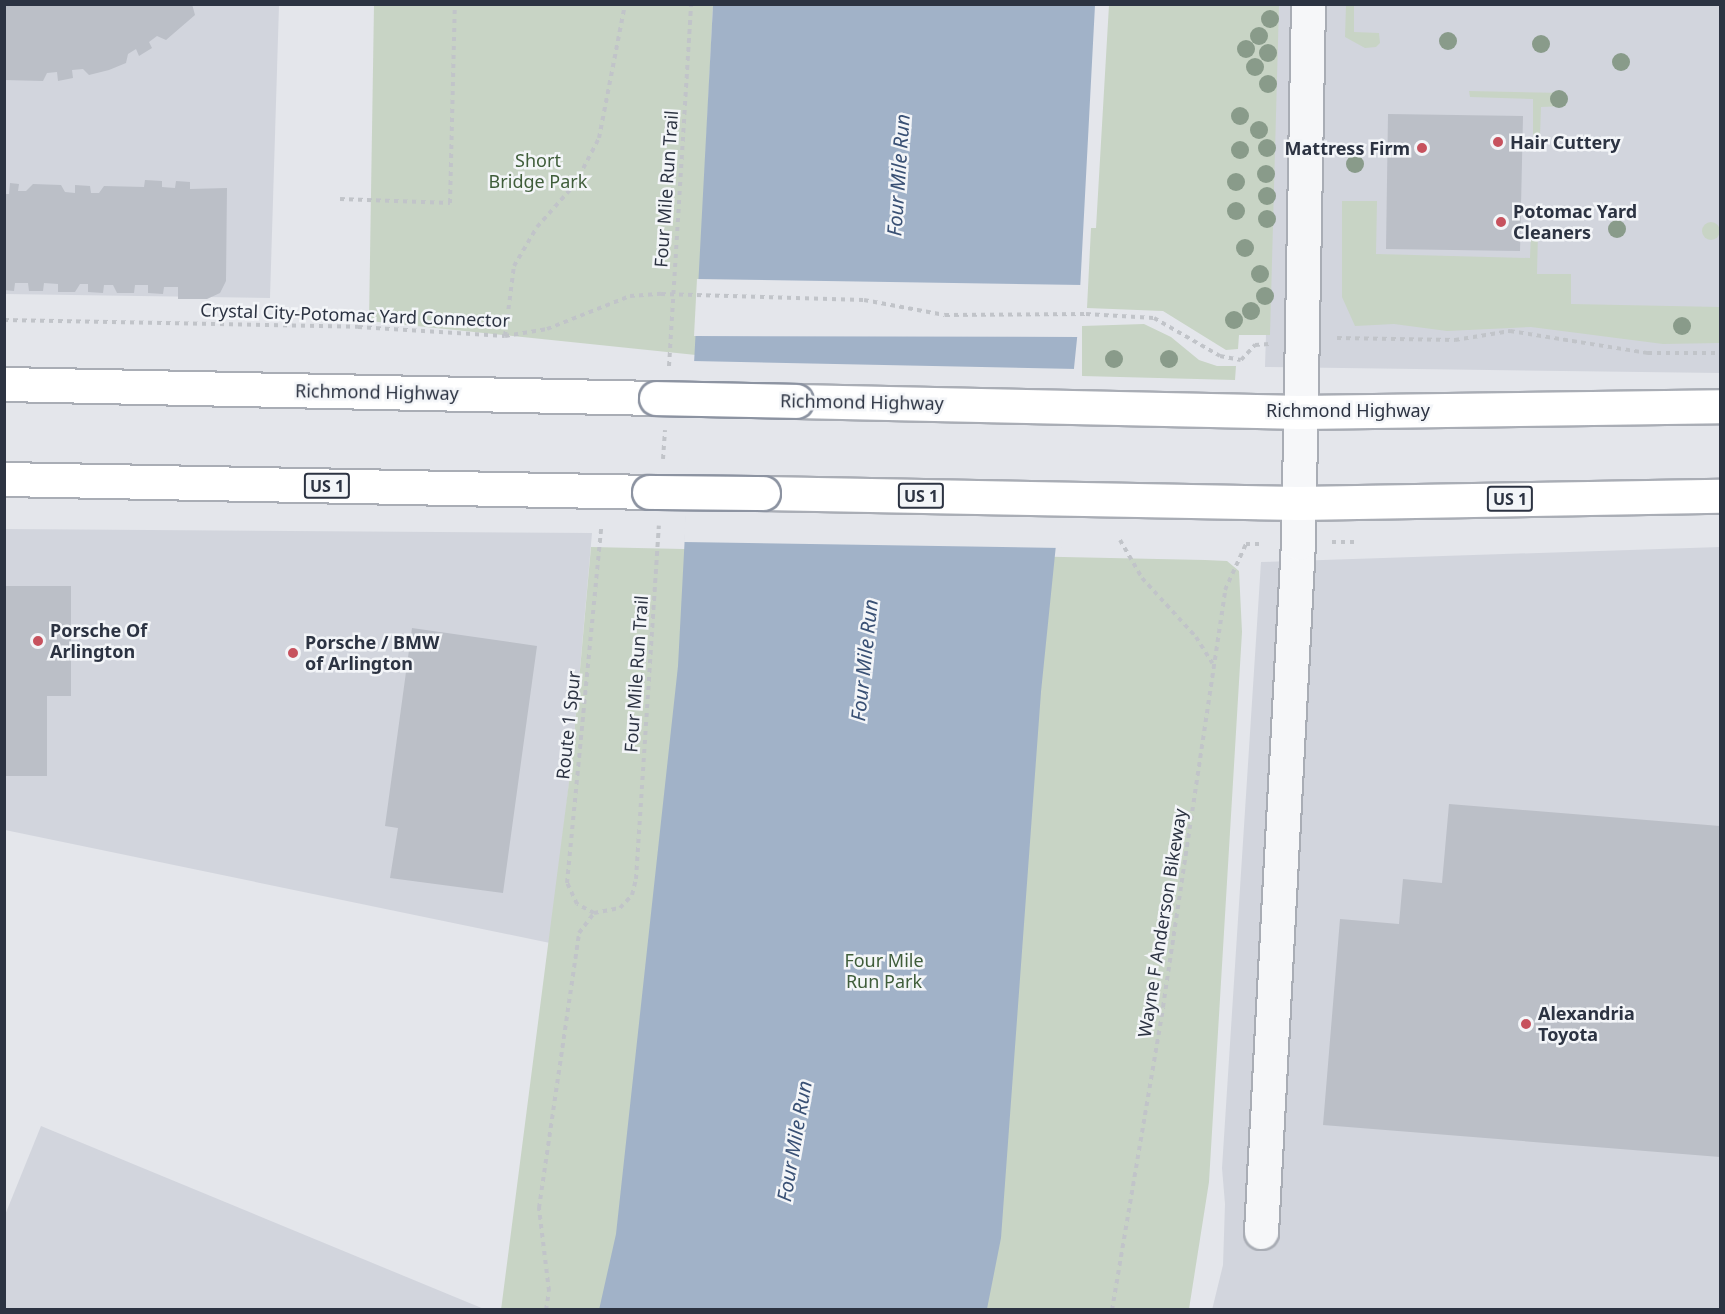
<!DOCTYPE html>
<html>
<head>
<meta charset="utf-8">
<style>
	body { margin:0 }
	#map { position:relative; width:1725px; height:1314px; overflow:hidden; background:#e4e6eb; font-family:"Noto Sans",sans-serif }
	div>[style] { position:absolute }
	.built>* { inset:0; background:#d2d5dd }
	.green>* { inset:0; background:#c8d4c5 }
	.round { border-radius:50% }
	.water>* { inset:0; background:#a1b2c8 }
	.pier>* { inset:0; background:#e4e6eb }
	.building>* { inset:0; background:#bbbfc7 }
	.path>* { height:4px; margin-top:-2px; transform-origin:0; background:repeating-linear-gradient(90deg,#c1c4c9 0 4.5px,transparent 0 9px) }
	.roads { filter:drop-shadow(2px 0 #a9adb5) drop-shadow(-2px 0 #a9adb5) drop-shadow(0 2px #a9adb5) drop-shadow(0 -2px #a9adb5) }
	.minor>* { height:33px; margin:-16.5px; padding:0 16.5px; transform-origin:16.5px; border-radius:16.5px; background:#f6f7f9 }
	.highway>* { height:33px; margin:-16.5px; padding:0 16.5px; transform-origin:16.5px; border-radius:16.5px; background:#fff }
	.path-bridge>* { height:4px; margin-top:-2px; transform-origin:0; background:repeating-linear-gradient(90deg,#c1c4c9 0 4.5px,transparent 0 9px) }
	.bridges { filter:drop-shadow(2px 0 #8c93a1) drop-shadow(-2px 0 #8c93a1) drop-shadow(0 2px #8c93a1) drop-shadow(0 -2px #8c93a1) }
	.highway-bridge>* { height:33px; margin:-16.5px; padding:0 16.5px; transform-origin:16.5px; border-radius:16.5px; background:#fff }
	.trees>* { width:18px; height:18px; margin:-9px; border-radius:50%; background:#899b8a }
	.dots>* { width:16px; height:16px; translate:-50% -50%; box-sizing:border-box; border:3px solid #f3f5f8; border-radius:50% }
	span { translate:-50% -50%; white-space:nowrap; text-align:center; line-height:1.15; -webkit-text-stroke:5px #f3f5f8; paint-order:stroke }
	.shield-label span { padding:2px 4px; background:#f3f5f8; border:2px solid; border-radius:4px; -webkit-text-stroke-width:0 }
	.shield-label { font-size:16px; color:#2c3342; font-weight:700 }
	.poi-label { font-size:18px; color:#2c3342; font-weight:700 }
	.left { translate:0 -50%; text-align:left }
	.right { translate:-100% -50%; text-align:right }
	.park-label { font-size:18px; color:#3f5d3a }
	.street-label { font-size:18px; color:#2c3342 }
	.water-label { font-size:20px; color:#395074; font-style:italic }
	.frame { position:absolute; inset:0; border:6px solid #2c3342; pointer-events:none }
</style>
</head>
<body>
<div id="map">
	<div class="built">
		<i style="clip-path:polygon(5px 5px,279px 5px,270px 298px,5px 294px)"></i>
		<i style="clip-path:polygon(1276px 5px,1720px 5px,1720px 373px,1265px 367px)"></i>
		<i style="clip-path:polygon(5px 529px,592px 533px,572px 759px,550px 943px,5px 830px)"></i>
		<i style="clip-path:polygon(1720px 547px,1720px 1309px,1212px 1310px,1223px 1265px,1225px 1204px,1222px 1168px,1261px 562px)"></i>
		<i style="clip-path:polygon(41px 1126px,484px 1309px,5px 1309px,5px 1215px)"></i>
	</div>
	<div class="green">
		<i style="clip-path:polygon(374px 5px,713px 5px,696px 355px,369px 321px)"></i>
		<i style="clip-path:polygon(1109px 5px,1279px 5px,1270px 335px,1239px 335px,1238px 349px,1226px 350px,1163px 311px,1087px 308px,1091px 228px,1096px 228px)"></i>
		<i style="clip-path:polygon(1346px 5px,1354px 5px,1354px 32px,1379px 33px,1380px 43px,1376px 47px,1365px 48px,1345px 37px)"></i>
		<i style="clip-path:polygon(1469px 91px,1566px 93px,1566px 106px,1541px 107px,1540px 136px,1533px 136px,1533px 99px,1470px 97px)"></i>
		<i style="clip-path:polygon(1342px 201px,1377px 201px,1376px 254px,1530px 258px,1531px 234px,1538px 232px,1537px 274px,1571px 274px,1571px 304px,1720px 307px,1720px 343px,1663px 344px,1531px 327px,1447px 331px,1394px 324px,1355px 326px,1342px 297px)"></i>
		<i class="round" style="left:1702px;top:222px;width:18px;height:18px"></i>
		<i style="clip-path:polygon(1144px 324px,1171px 337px,1199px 360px,1217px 366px,1236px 366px,1235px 380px,1082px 376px,1082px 326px)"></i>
		<i style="clip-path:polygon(591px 547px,1205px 560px,1227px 561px,1239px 571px,1242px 632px,1209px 1182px,1189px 1309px,501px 1310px,572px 759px)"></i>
	</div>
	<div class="water">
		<i style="clip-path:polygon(713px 5px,1095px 5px,1078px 329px,1041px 692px,1001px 1238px,987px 1309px,599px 1310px,616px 1234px,678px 666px)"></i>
	</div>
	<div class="pier">
		<i style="clip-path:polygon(697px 279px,1083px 285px,1080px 337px,694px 336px)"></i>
		<i style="clip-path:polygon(693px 361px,1077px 369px,1061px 548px,684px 542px)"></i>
	</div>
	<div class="building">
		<i style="clip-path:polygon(4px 4px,192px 4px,195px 15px,166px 40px,157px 36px,149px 42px,152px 48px,139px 56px,136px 49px,128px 54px,126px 63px,109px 70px,89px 75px,83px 69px,72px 70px,73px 78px,58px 81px,57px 72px,47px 73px,43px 81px,4px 80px)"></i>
		<i style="clip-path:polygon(1388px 114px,1523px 116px,1520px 251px,1386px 249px)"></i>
		<i style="clip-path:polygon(145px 180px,162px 181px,162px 187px,175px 188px,176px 181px,190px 182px,190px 189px,227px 188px,226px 281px,220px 293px,207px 299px,178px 299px,178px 287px,164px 287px,163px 294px,148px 293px,148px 285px,135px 285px,134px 293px,117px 293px,113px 285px,104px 285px,103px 293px,88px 292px,88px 284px,80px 284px,75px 292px,58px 292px,58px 284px,44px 283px,43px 291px,29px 291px,28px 283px,15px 283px,14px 291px,4px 290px,4px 194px,9px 194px,10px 183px,19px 184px,18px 191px,26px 191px,33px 184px,61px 185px,65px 192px,75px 193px,75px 185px,90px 186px,91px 193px,99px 193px,104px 186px,144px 187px)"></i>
		<i style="clip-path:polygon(4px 586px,71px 586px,71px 696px,47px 696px,47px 776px,4px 776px)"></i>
		<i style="clip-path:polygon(412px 628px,537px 646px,503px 893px,390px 878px,398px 828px,385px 826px)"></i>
		<i style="clip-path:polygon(1449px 804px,1720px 826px,1720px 1157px,1323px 1125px,1340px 919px,1399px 924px,1403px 879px,1442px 883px)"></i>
	</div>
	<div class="path">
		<i style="left:340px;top:199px;width:110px;rotate:2.1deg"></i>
		<i style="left:450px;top:203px;width:199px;rotate:-88.6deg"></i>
		<i style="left:1086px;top:314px;width:68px;rotate:3.4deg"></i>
		<i style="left:1154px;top:318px;width:76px;rotate:29.9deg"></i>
		<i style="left:1220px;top:356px;width:21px;rotate:11deg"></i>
		<i style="left:1241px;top:360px;width:21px;rotate:-47deg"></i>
		<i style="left:1255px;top:345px;width:14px;rotate:-4deg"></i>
		<i style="left:4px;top:320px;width:354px;rotate:1.1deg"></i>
		<i style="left:358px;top:327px;width:147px;rotate:3.5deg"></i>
		<i style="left:505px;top:336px;width:43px;rotate:-9.5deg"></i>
		<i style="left:547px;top:329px;width:89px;rotate:-21.7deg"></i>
		<i style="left:630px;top:296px;width:31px;rotate:-4deg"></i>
		<i style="left:505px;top:336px;width:71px;rotate:-82.7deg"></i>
		<i style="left:514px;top:266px;width:45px;rotate:-59.5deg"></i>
		<i style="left:537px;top:227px;width:57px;rotate:-48.5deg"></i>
		<i style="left:575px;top:184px;width:52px;rotate:-62.4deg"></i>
		<i style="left:599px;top:138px;width:136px;rotate:-79deg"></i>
		<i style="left:1337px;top:338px;width:118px;rotate:1deg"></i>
		<i style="left:1455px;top:340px;width:56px;rotate:-9.3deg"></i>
		<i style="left:1510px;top:331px;width:140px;rotate:9.1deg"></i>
		<i style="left:1648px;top:353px;width:72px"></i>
		<i style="left:669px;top:366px;width:363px;rotate:-86.5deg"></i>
		<i style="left:663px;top:459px;width:29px;rotate:-86deg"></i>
		<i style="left:1120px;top:540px;width:44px;rotate:59.9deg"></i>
		<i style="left:1142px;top:578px;width:80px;rotate:47.5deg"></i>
		<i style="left:1196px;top:637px;width:31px;rotate:58deg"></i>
		<i style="left:1332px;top:542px;width:23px"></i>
		<i style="left:594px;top:913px;width:19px;rotate:-152deg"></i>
		<i style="left:577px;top:904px;width:23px;rotate:-115deg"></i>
		<i style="left:567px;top:883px;width:358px;rotate:-84.5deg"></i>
		<i style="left:546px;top:1310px;width:19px;rotate:-81deg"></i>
		<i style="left:549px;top:1291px;width:84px;rotate:-96.9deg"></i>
		<i style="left:539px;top:1208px;width:278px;rotate:-81.7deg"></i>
		<i style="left:579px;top:933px;width:25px;rotate:-53deg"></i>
		<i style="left:594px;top:913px;width:26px;rotate:-11deg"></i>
		<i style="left:620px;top:908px;width:18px;rotate:-47deg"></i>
		<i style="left:632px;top:895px;width:16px;rotate:-76deg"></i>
		<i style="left:636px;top:879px;width:354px;rotate:-86.3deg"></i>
		<i style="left:1112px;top:1310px;width:307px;rotate:-80.4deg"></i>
		<i style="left:1163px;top:1007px;width:422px;rotate:-81.5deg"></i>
		<i style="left:1225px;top:590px;width:51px;rotate:-65.5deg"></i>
		<i style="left:1246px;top:544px;width:18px"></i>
	</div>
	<div class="roads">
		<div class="minor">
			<i style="left:1261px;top:1232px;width:690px;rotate:-86.93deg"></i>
			<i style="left:1298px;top:543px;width:539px;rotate:-88.94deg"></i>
		</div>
		<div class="highway">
			<i style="left:4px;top:384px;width:652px;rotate:1.23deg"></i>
			<i style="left:796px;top:401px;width:504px;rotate:1.25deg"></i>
			<i style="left:1300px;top:412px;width:420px;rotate:-0.8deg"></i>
			<i style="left:4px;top:479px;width:645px;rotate:1.15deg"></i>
			<i style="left:763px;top:493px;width:536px;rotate:1.07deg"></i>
			<i style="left:1299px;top:503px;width:421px;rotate:-1deg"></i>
		</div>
	</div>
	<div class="path-bridge">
		<i style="left:661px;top:294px;width:203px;rotate:1.7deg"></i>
		<i style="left:864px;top:300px;width:82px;rotate:10.5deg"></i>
		<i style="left:945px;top:315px;width:141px;rotate:-0.4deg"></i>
	</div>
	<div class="bridges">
		<div class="highway-bridge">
			<i style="left:656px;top:398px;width:140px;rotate:1.2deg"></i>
			<i style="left:649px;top:492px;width:114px;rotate:0.5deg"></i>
		</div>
	</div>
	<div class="trees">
		<i style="left:1270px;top:19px"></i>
		<i style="left:1259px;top:36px"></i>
		<i style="left:1448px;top:41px"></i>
		<i style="left:1541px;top:44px"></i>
		<i style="left:1246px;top:49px"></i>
		<i style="left:1268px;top:53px"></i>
		<i style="left:1621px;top:62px"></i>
		<i style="left:1255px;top:67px"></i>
		<i style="left:1268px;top:84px"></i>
		<i style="left:1559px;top:99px"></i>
		<i style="left:1240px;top:116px"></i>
		<i style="left:1259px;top:130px"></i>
		<i style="left:1267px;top:148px"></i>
		<i style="left:1240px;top:150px"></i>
		<i style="left:1355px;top:164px"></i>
		<i style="left:1266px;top:174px"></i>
		<i style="left:1236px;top:182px"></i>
		<i style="left:1267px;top:196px"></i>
		<i style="left:1236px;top:211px"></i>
		<i style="left:1267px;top:219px"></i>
		<i style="left:1617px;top:229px"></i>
		<i style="left:1245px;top:248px"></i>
		<i style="left:1260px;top:274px"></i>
		<i style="left:1265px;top:296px"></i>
		<i style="left:1251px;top:311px"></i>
		<i style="left:1234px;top:320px"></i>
		<i style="left:1682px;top:326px"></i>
		<i style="left:1114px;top:359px"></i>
		<i style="left:1169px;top:359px"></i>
	</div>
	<div class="dots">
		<i style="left:1498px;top:142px;background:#c7525e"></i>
		<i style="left:1422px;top:148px;background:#c7525e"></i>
		<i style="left:1501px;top:222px;background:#c7525e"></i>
		<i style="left:38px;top:641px;background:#c7525e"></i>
		<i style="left:293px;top:653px;background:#c7525e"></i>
		<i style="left:1526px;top:1024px;background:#c7525e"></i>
	</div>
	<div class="shield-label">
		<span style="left:327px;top:486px">US 1</span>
		<span style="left:921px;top:496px">US 1</span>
		<span style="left:1510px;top:499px">US 1</span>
	</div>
	<div class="poi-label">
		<span class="left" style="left:1510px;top:142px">Hair Cuttery</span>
		<span class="right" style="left:1410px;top:148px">Mattress Firm</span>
		<span class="left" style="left:1513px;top:222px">Potomac Yard<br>Cleaners</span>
		<span class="left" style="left:50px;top:641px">Porsche Of<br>Arlington</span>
		<span class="left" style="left:305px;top:653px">Porsche / BMW<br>of Arlington</span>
		<span class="left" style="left:1538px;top:1024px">Alexandria<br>Toyota</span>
	</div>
	<div class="park-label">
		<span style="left:538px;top:171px">Short<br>Bridge Park</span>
		<span style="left:884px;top:971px">Four Mile<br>Run Park</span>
	</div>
	<div class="street-label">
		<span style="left:666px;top:189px;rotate:-86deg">Four Mile Run Trail</span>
		<span style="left:355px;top:315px;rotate:2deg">Crystal City-Potomac Yard Connector</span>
		<span style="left:377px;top:392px;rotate:1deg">Richmond Highway</span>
		<span style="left:862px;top:402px;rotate:1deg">Richmond Highway</span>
		<span style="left:1348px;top:410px">Richmond Highway</span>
		<span style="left:636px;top:674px;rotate:-86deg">Four Mile Run Trail</span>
		<span style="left:568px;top:725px;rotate:-84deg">Route 1 Spur</span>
		<span style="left:1162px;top:923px;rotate:-81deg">Wayne F Anderson Bikeway</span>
	</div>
	<div class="water-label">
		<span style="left:898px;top:175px;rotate:-86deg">Four Mile Run</span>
		<span style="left:864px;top:660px;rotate:-84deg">Four Mile Run</span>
		<span style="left:794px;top:1141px;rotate:-80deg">Four Mile Run</span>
	</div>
	<div class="frame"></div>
</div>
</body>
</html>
